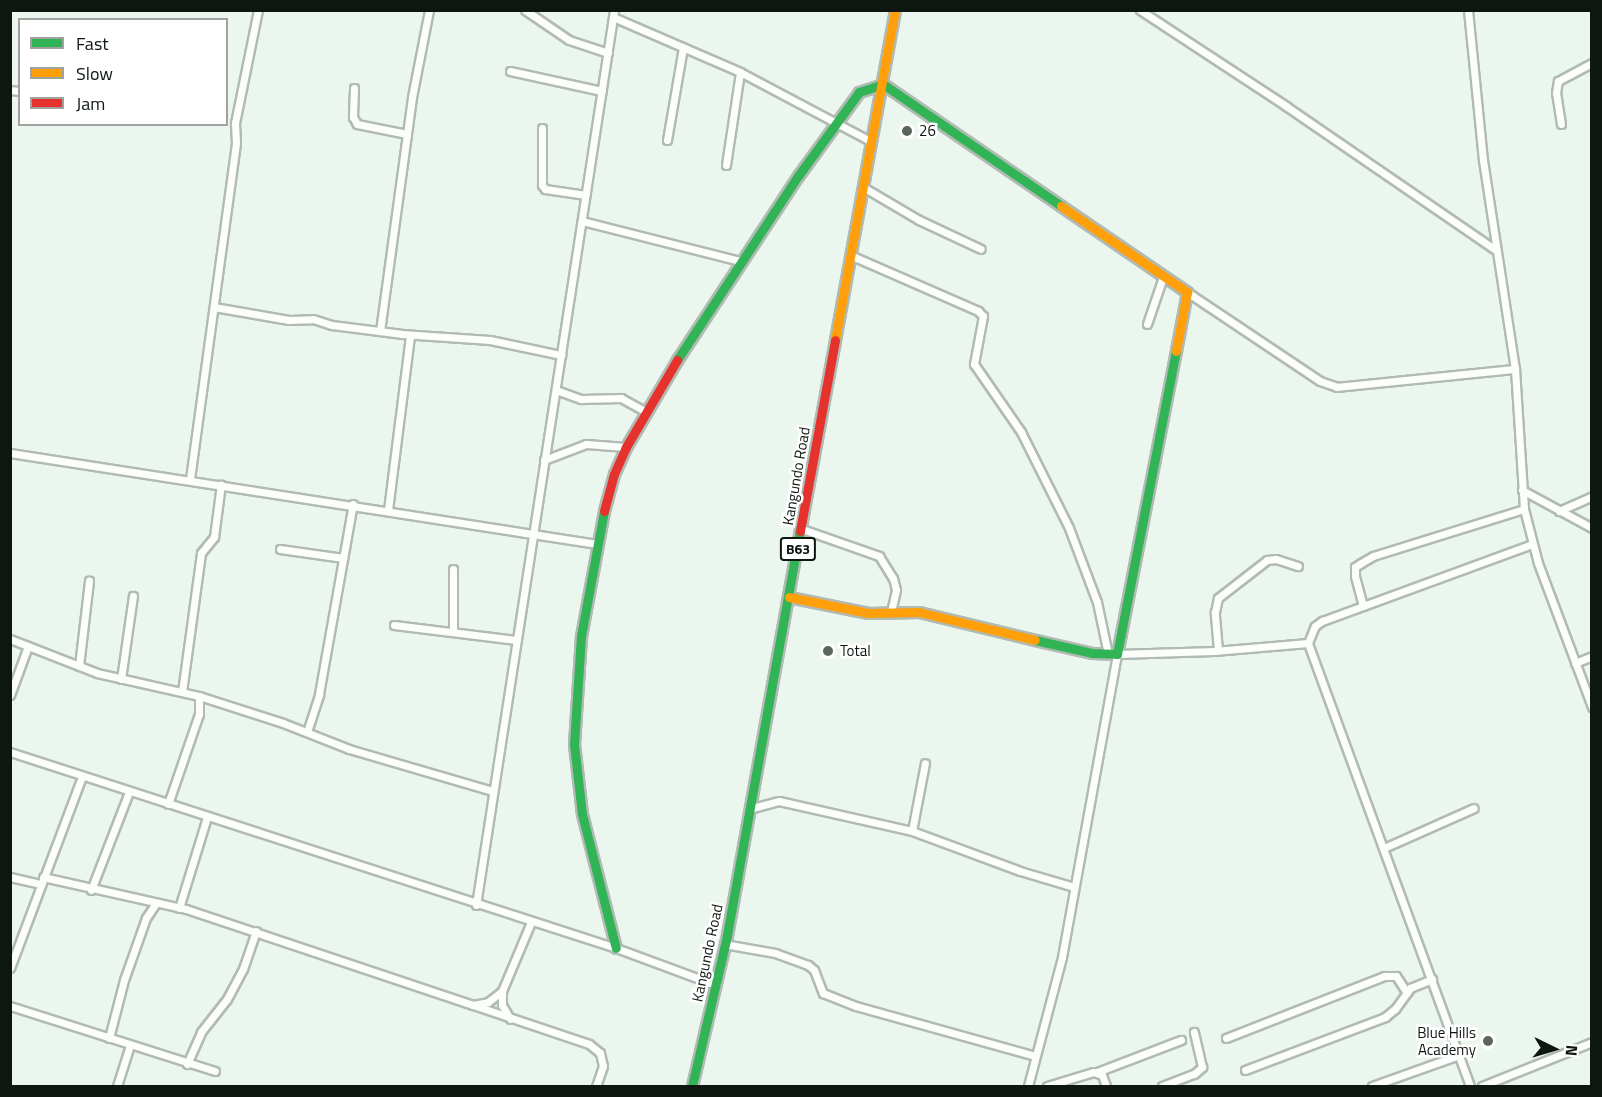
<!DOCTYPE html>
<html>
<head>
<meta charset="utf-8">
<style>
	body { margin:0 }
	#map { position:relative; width:1602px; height:1097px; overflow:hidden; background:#ebf7ee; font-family:"Titillium Web",sans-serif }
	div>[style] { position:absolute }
	.roads { filter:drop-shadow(2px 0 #b1bab3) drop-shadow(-2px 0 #b1bab3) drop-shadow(0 2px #b1bab3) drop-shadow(0 -2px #b1bab3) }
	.street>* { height:7px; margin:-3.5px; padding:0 3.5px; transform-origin:3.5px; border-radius:3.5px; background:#fcfefc }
	.fast>* { height:9px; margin:-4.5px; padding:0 4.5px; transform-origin:4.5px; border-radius:4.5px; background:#30b455 }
	.slow>* { height:9px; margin:-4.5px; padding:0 4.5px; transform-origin:4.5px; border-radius:4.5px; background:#ff9f0a }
	.jam>* { height:9px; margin:-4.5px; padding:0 4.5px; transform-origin:4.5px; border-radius:4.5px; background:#e5322d }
	.dots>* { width:16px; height:16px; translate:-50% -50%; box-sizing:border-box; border:3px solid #fff; border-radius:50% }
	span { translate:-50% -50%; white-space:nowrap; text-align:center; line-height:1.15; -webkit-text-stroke:5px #fff; paint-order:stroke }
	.shield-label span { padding:2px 4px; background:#fff; border:2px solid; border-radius:4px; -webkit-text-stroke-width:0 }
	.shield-label { font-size:14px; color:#0e1610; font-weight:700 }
	.poi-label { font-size:15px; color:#0e1610 }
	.left { translate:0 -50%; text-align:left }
	.right { translate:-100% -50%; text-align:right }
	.street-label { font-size:15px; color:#0e1610 }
	.frame { position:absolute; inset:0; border:12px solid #0e1610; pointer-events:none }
	.legend { position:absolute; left:18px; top:18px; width:210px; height:108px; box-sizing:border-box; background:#fff; border:2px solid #9fa29f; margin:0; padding:8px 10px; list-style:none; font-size:18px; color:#0e1610 }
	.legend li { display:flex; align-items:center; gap:12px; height:30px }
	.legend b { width:30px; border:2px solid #9fa29f }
	.north { position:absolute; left:1524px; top:1019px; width:60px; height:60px; -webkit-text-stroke:4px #fff; paint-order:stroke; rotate:95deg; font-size:16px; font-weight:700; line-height:24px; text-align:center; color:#0e1610 }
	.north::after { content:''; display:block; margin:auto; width:21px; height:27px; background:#0e1610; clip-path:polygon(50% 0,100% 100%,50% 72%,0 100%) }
</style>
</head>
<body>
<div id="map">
	<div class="roads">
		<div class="street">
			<i style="left:525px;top:10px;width:53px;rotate:34.3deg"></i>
			<i style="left:569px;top:40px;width:41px;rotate:18.4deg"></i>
			<i style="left:1140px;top:10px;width:175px;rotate:33.3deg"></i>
			<i style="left:1286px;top:106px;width:252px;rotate:34.5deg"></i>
			<i style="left:1468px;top:10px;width:151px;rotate:84.3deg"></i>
			<i style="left:1483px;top:160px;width:211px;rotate:81.3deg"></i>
			<i style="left:1515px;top:369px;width:140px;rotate:86.3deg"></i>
			<i style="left:1524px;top:509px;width:56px;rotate:75.5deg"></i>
			<i style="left:1538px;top:563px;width:154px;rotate:69.4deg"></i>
			<i style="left:613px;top:17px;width:138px;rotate:23.4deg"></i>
			<i style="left:740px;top:72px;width:149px;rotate:27.9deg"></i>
			<i style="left:510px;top:71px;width:94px;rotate:12.3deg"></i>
			<i style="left:354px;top:88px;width:29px;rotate:92deg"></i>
			<i style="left:353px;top:117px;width:8px;rotate:60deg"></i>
			<i style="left:357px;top:124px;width:51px;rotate:11.3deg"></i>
			<i style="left:10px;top:90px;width:10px;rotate:6deg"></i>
			<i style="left:1561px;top:124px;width:31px;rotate:-99deg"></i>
			<i style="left:1556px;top:93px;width:12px;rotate:-81deg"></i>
			<i style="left:1558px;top:81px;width:38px;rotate:-28deg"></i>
			<i style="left:542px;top:128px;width:57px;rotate:90deg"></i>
			<i style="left:542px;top:185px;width:5px;rotate:53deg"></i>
			<i style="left:545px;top:189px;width:41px;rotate:8.3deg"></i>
			<i style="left:667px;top:140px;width:94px;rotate:-80.2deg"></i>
			<i style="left:726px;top:165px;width:94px;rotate:-81.4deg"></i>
			<i style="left:863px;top:187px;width:65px;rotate:30.5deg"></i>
			<i style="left:919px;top:220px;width:68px;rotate:25.1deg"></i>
			<i style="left:582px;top:221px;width:163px;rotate:14.2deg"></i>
			<i style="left:850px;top:255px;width:140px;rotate:23.6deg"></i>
			<i style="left:978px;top:311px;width:7px;rotate:45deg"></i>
			<i style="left:983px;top:316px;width:49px;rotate:100.6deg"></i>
			<i style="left:974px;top:364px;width:83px;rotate:55.3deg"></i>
			<i style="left:1021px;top:432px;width:107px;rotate:63.4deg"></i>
			<i style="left:1069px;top:528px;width:79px;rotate:69.3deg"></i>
			<i style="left:1097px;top:602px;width:53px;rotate:78.1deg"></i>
			<i style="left:1187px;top:292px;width:160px;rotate:33.8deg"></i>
			<i style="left:1320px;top:381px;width:18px;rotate:19deg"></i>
			<i style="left:1337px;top:387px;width:179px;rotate:-5.8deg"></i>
			<i style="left:214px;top:307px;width:76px;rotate:9.8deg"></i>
			<i style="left:289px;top:320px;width:24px;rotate:-2deg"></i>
			<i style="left:313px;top:319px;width:20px;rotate:18deg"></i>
			<i style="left:332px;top:325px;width:71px;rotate:7.3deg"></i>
			<i style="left:402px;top:334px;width:88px;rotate:3.9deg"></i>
			<i style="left:490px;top:340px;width:73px;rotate:11.9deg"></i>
			<i style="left:1147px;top:324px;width:50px;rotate:-71.2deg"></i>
			<i style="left:380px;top:331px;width:236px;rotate:-82.2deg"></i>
			<i style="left:412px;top:97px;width:89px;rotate:-78.9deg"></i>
			<i style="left:556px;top:390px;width:27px;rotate:20deg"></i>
			<i style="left:581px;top:399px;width:40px;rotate:-1.4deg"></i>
			<i style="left:621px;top:398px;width:29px;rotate:29deg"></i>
			<i style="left:10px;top:453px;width:594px;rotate:8.81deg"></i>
			<i style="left:544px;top:460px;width:45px;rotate:-20.9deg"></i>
			<i style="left:586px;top:444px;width:40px;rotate:4.3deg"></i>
			<i style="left:190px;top:479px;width:339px;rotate:-82.2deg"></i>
			<i style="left:236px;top:143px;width:20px;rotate:-93deg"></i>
			<i style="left:235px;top:123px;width:115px;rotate:-78.5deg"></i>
			<i style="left:1522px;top:490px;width:80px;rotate:28.5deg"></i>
			<i style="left:388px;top:510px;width:176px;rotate:-82.8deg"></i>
			<i style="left:1559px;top:511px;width:36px;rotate:-24deg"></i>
			<i style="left:802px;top:529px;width:82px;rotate:19.3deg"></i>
			<i style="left:879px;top:556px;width:26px;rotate:58deg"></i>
			<i style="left:893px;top:578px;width:12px;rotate:76deg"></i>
			<i style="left:896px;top:590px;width:22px;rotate:103deg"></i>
			<i style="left:280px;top:549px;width:64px;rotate:8.1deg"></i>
			<i style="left:1363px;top:606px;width:31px;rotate:-105deg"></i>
			<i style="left:1355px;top:576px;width:9px;rotate:-90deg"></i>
			<i style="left:1355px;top:567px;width:7px;rotate:-34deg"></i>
			<i style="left:1361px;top:563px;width:14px;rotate:-30deg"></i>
			<i style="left:1373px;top:556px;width:158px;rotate:-17.3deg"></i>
			<i style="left:394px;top:625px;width:123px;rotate:7deg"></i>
			<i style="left:453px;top:632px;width:63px;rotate:-90deg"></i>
			<i style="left:10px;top:639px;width:93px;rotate:21.3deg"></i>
			<i style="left:97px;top:673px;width:105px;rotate:12.7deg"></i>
			<i style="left:199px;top:696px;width:88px;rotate:17.8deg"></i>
			<i style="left:283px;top:723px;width:71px;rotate:21.5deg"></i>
			<i style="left:349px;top:749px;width:150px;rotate:16.3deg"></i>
			<i style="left:1218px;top:650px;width:38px;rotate:-95deg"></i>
			<i style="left:1215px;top:612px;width:14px;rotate:-78deg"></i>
			<i style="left:1218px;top:598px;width:62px;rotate:-37.8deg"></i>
			<i style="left:1267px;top:560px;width:9px;rotate:-6deg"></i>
			<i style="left:1276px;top:559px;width:23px;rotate:18deg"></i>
			<i style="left:1575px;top:663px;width:18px;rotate:-22deg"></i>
			<i style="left:79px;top:666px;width:86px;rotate:-83.3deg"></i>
			<i style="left:121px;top:679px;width:84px;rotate:-81.8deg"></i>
			<i style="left:182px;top:692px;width:140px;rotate:-82.2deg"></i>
			<i style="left:201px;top:553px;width:21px;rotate:-51deg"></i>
			<i style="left:214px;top:537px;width:53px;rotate:-82.5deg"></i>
			<i style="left:10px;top:695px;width:52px;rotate:-69.8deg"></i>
			<i style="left:307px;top:732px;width:40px;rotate:-72deg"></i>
			<i style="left:319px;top:694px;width:193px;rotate:-79.9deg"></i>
			<i style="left:10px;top:752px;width:637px;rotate:17.92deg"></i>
			<i style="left:616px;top:948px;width:107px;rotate:20.3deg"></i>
			<i style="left:168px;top:804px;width:95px;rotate:-71deg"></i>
			<i style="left:199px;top:714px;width:18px;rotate:-90deg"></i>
			<i style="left:749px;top:809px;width:31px;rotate:-15deg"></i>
			<i style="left:779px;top:801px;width:136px;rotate:12.7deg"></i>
			<i style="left:912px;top:831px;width:115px;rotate:20.3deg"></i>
			<i style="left:1020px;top:871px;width:56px;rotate:16.5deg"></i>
			<i style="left:912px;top:831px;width:69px;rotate:-79.2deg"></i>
			<i style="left:1384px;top:848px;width:98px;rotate:-24deg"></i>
			<i style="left:10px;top:877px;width:32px;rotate:13deg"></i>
			<i style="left:43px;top:877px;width:147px;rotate:12.6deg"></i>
			<i style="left:186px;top:909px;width:303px;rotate:18.5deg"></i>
			<i style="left:473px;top:1005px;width:15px;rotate:-11deg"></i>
			<i style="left:488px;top:1002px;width:18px;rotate:-38deg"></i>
			<i style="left:502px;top:991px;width:75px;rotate:-67.2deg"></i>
			<i style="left:91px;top:890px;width:105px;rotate:-68.8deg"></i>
			<i style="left:476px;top:905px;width:906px;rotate:-81.23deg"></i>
			<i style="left:179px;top:908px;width:95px;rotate:-72.9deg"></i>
			<i style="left:724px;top:944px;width:52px;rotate:10deg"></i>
			<i style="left:775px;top:953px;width:35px;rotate:20deg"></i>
			<i style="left:808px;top:965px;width:8px;rotate:40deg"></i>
			<i style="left:814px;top:970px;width:25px;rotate:69deg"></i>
			<i style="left:823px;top:993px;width:35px;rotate:22deg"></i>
			<i style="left:856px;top:1006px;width:186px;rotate:15.6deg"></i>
			<i style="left:10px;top:968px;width:205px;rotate:-69.4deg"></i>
			<i style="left:502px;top:991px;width:14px;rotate:90deg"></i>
			<i style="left:502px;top:1005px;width:16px;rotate:60deg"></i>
			<i style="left:473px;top:1005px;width:122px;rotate:18.6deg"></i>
			<i style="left:589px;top:1044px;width:14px;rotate:39deg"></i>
			<i style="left:600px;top:1053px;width:13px;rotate:77deg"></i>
			<i style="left:603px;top:1066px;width:21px;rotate:109deg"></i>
			<i style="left:10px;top:1006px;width:215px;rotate:17.6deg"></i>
			<i style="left:109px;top:1038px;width:60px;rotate:-75.5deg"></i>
			<i style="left:124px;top:980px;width:66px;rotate:-70.5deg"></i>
			<i style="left:146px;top:918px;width:18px;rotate:-56deg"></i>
			<i style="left:1226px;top:1038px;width:170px;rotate:-21.4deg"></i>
			<i style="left:1384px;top:976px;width:12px"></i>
			<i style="left:1396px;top:976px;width:20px;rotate:57deg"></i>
			<i style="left:187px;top:1064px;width:35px;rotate:-66deg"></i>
			<i style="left:201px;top:1032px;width:42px;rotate:-51.8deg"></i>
			<i style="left:227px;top:999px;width:34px;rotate:-62deg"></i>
			<i style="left:243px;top:969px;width:40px;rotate:-71.1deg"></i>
			<i style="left:1245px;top:1070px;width:150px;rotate:-20.7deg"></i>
			<i style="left:1385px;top:1017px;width:13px;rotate:-39deg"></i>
			<i style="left:1395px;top:1009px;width:26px;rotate:-54deg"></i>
			<i style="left:1410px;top:988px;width:24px;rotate:-22deg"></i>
			<i style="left:1097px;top:1072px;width:90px;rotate:-20.9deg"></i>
			<i style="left:117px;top:1086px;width:43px;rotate:-72.4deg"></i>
			<i style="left:1028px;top:1086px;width:133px;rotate:-75.2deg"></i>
			<i style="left:1062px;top:957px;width:308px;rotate:-79.7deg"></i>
			<i style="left:1117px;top:654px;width:97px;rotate:-1.8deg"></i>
			<i style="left:1214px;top:651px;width:94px;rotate:-4.9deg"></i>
			<i style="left:1047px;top:1086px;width:48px;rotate:-16.9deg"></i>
			<i style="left:1093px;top:1072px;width:9px;rotate:18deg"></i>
			<i style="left:1102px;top:1075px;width:12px;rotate:70deg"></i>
			<i style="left:1162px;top:1086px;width:34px;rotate:-21deg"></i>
			<i style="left:1194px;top:1074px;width:11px;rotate:-41deg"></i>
			<i style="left:1202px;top:1067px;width:36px;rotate:-103deg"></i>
			<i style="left:1372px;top:1086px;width:92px;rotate:-19.6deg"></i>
			<i style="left:1470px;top:1086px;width:472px;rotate:-110.1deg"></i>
			<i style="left:1308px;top:643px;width:18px;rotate:-68deg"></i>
			<i style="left:1315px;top:626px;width:9px;rotate:-36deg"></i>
			<i style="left:1322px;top:621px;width:224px;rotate:-20.1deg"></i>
			<i style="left:1482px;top:1086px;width:118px;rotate:-21.8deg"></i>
		</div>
		<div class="fast">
			<i style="left:677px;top:360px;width:220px;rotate:-56.7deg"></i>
			<i style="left:798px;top:176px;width:104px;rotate:-54deg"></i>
			<i style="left:859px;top:92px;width:25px;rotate:-18deg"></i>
			<i style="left:883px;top:84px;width:216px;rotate:34.4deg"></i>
			<i style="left:604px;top:511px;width:127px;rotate:100.4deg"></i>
			<i style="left:581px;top:636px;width:108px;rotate:93.7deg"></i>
			<i style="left:574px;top:744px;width:70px;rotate:83.5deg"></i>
			<i style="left:582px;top:814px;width:138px;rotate:75.8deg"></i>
			<i style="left:1035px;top:640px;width:58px;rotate:12.8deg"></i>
			<i style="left:1092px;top:653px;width:25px;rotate:2deg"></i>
			<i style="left:1117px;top:654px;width:309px;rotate:-79deg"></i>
			<i style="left:692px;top:1086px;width:155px;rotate:-76.9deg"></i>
			<i style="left:727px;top:935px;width:411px;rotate:-79.8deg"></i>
		</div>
		<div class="slow">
			<i style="left:1061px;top:206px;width:153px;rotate:34.3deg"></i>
			<i style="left:1187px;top:292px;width:60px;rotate:100.6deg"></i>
			<i style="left:835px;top:340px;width:335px;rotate:-79.7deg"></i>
			<i style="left:789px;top:597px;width:81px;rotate:11.4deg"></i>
			<i style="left:868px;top:613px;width:51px;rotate:-1.1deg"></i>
			<i style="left:919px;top:612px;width:119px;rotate:13.6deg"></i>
		</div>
		<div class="jam">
			<i style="left:604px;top:511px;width:38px;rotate:-75deg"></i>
			<i style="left:614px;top:474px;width:30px;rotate:-66deg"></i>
			<i style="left:626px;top:447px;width:101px;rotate:-59.6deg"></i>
			<i style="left:800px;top:531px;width:194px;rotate:-79.6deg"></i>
		</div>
	</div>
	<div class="dots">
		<i style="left:907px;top:131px;background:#5b655e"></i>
		<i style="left:828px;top:651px;background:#5b655e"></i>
		<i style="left:1488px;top:1041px;background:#5b655e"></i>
	</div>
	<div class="shield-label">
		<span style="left:798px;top:549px">B63</span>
	</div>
	<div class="poi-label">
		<span class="left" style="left:919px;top:131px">26</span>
		<span class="left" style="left:840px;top:651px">Total</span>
		<span class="right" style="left:1476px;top:1041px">Blue Hills<br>Academy</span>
	</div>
	<div class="street-label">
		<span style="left:796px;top:476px;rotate:-80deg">Kangundo Road</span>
		<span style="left:707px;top:953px;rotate:-78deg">Kangundo Road</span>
	</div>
	<div class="frame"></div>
	<ul class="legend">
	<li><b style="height:8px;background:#30b455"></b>Fast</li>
	<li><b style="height:8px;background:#ff9f0a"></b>Slow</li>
	<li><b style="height:8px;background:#e5322d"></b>Jam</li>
	</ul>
	<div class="north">N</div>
</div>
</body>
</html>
